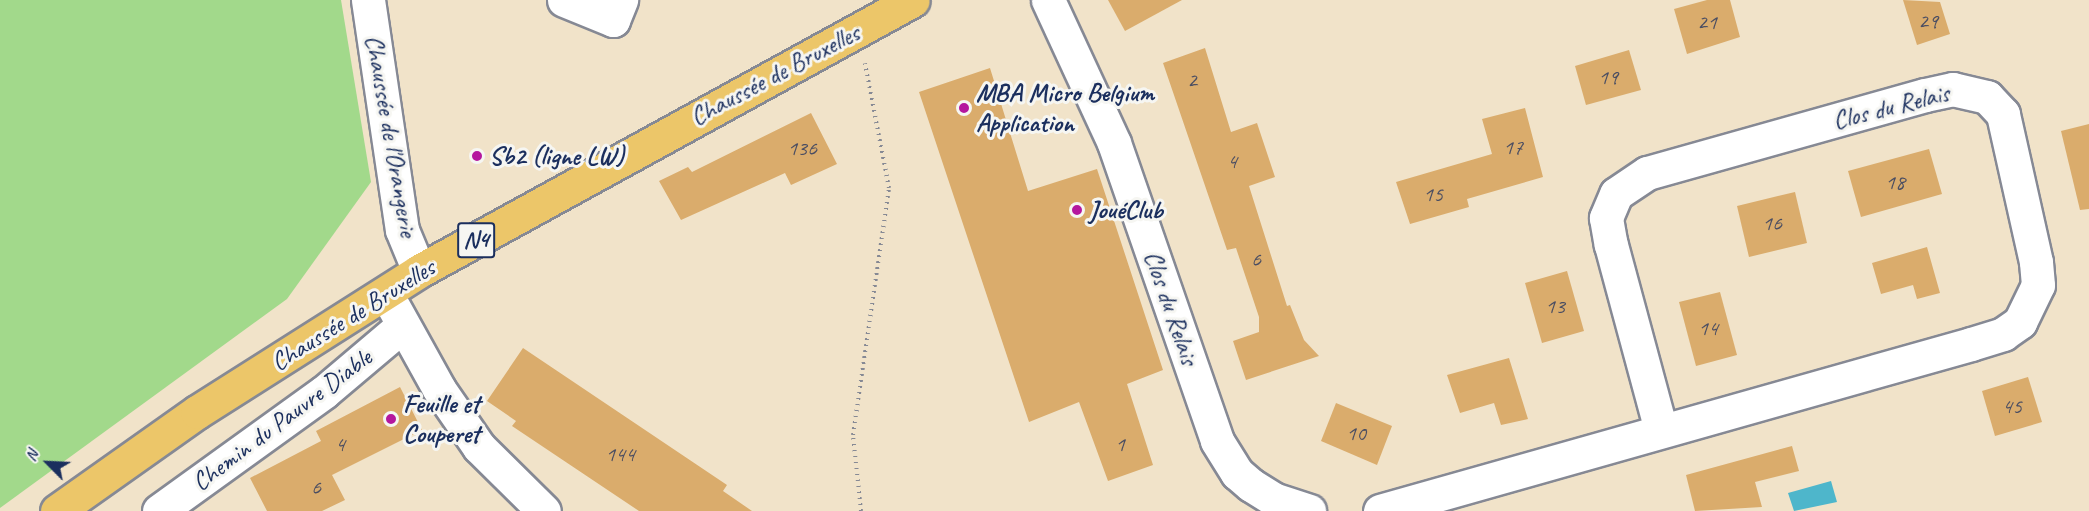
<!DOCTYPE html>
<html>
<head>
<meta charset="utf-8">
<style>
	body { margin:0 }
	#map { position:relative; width:2089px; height:511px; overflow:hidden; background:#f1e3c9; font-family:Caveat,sans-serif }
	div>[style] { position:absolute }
	.green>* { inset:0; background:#a2d98b }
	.water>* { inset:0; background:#4eb6cb }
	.building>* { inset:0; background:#daac6c }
	.path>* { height:4px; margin-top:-2px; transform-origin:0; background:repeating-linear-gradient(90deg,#868994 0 1.5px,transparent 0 6px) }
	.roads { filter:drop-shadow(2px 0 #868994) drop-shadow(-2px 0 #868994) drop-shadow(0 2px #868994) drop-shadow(0 -2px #868994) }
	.minor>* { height:33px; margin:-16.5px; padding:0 16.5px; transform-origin:16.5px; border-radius:16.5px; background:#fff }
	.major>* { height:33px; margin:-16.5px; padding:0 16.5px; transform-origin:16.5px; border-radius:16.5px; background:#ecc669 }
	.dots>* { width:16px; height:16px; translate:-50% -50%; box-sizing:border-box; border:3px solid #f6f6f2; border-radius:50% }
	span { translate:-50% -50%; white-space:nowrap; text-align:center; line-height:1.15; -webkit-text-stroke:6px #f6f6f2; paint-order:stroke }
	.number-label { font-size:22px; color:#4b4e62 }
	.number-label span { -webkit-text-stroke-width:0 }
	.shield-label span { padding:2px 4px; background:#f6f6f2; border:2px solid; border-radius:4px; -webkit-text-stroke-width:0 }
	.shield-label { font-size:24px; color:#1b2f5e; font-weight:700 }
	.street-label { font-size:26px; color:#1b2f5e }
	.poi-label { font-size:26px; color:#1b2f5e; font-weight:700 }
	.left { translate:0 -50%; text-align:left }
	.north { position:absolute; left:18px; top:433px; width:60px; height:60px; -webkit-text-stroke:4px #f6f6f2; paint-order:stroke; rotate:294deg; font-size:16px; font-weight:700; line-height:24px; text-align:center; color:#1b2f5e }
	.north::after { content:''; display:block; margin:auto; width:21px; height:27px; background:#1b2f5e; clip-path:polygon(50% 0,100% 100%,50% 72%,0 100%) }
</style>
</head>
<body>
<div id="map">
	<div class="green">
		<i style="clip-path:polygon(0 0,341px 0,371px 182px,287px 299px,0 508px)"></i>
	</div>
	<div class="water">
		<i style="clip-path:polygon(1831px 481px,1837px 502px,1794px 511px,1788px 493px)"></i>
	</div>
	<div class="building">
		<i style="clip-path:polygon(1108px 0,1182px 0,1125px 31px)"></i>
		<i style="clip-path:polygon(1707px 0,1730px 0,1740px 37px,1687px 54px,1674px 9px)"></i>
		<i style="clip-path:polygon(1903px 0,1940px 2px,1950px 34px,1917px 45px)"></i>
		<i style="clip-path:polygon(1205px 48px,1231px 132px,1257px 123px,1275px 177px,1249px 186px,1287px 306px,1290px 305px,1304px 340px,1319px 356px,1246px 380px,1233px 341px,1259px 332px,1259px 317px,1236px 248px,1227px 250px,1163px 63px)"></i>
		<i style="clip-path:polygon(1629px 50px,1641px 90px,1586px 105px,1575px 66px)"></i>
		<i style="clip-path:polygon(990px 68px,1028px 191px,1097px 169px,1163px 370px,1127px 384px,1153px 465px,1108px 481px,1079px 402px,1029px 422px,919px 92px)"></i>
		<i style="clip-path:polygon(1525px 108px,1543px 177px,1467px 199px,1469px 207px,1410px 224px,1396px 182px,1492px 154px,1482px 119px)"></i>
		<i style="clip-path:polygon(811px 113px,837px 164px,791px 185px,785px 173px,681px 220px,659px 181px,688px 167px,692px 172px)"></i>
		<i style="clip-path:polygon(2089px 124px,2089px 209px,2080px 210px,2061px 131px)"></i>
		<i style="clip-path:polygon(1929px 149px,1942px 194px,1861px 217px,1848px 171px)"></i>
		<i style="clip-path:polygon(1795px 192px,1807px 243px,1749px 257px,1737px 206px)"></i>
		<i style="clip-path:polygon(1927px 247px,1940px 293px,1917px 299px,1913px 285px,1881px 294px,1872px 263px)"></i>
		<i style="clip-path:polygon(1567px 271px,1584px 331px,1542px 343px,1525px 283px)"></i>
		<i style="clip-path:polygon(1720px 292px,1737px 355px,1696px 366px,1679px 302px)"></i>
		<i style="clip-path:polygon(523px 348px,727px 485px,723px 491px,752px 511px,639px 511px,512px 426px,516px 421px,487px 401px)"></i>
		<i style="clip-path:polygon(1509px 358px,1528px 419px,1501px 425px,1494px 403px,1460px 413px,1447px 375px)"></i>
		<i style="clip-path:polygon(2028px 377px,2042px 422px,1995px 436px,1982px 391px)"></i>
		<i style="clip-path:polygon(400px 387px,422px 430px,332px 475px,345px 500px,322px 511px,267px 511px,250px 478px,321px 441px,316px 431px)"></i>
		<i style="clip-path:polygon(1336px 403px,1392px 426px,1377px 465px,1321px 441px)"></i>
		<i style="clip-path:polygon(1792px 446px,1799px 471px,1755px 482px,1762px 507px,1695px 511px,1686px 475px)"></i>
	</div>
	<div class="path">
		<i style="left:861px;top:511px;width:76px;rotate:-96deg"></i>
		<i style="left:853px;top:435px;width:250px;rotate:-81.7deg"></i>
		<i style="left:889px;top:188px;width:127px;rotate:-100.9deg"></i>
	</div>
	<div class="roads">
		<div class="minor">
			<i style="left:368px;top:0;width:232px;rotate:81.6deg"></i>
			<i style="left:402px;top:230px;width:44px;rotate:67.5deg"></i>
			<i style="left:564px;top:0;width:53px;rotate:22.2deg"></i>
			<i style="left:613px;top:20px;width:22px;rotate:-68deg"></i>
			<i style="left:1048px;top:0;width:157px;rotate:65.2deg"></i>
			<i style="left:1114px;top:143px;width:315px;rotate:70.9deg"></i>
			<i style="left:1217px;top:441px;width:38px;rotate:58deg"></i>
			<i style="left:1237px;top:473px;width:18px;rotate:41deg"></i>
			<i style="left:1251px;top:485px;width:26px;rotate:32deg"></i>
			<i style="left:1273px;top:499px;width:38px;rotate:18deg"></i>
			<i style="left:393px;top:306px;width:95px;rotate:61deg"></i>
			<i style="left:439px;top:389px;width:70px;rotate:55.4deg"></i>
			<i style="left:479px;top:447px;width:91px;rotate:44.6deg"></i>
			<i style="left:159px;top:511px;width:203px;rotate:-35.8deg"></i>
			<i style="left:324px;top:392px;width:102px;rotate:-40.2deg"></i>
			<i style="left:1380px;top:511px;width:614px;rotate:-15.78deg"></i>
			<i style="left:1971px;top:344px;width:34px;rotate:-17deg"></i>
			<i style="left:2003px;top:334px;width:21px;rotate:-35deg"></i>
			<i style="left:2020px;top:322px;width:41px;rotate:-64.1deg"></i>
			<i style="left:2038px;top:285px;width:23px;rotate:-95deg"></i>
			<i style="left:2036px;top:262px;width:152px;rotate:-102.6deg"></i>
			<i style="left:2003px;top:114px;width:23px;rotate:-133deg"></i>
			<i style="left:1987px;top:97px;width:35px;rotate:-167deg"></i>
			<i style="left:1953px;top:89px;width:29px;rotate:168deg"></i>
			<i style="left:1925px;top:95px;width:289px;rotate:164.3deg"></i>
			<i style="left:1647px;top:173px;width:37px;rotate:146deg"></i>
			<i style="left:1616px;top:194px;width:26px;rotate:113deg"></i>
			<i style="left:1606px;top:218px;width:27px;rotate:80deg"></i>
			<i style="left:1611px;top:245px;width:192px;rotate:74.9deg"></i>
		</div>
		<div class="major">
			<i style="left:57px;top:511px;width:171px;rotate:-35.3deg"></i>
			<i style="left:197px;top:412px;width:263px;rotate:-32.4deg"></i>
			<i style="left:419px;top:271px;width:563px;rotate:-28.75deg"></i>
		</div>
	</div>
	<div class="dots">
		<i style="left:964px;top:108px;background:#b5179e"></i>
		<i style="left:477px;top:156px;background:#b5179e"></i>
		<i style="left:1077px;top:210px;background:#b5179e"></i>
		<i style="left:391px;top:419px;background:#b5179e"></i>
	</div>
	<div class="number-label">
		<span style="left:1928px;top:22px">29</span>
		<span style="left:1707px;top:23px">21</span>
		<span style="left:1608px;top:78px">19</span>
		<span style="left:1192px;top:81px">2</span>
		<span style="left:1513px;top:148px">17</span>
		<span style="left:802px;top:149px">136</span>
		<span style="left:1232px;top:162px">4</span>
		<span style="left:1895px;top:183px">18</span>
		<span style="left:1433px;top:195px">15</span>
		<span style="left:1772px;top:224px">16</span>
		<span style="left:1256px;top:260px">6</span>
		<span style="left:1555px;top:307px">13</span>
		<span style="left:1708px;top:329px">14</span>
		<span style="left:2012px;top:407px">45</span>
		<span style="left:1356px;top:434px">10</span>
		<span style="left:340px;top:445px">4</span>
		<span style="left:1120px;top:445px">1</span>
		<span style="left:620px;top:455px">144</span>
		<span style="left:316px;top:488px">6</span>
	</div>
	<div class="shield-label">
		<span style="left:476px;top:240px">N4</span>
	</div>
	<div class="street-label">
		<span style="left:775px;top:75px;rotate:-28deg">Chaussée de Bruxelles</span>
		<span style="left:1891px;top:107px;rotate:-14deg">Clos du Relais</span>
		<span style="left:391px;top:136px;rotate:80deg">Chaussée de l'Orangerie</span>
		<span style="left:1171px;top:308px;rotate:71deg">Clos du Relais</span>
		<span style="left:353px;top:315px;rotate:-32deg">Chaussée de Bruxelles</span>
		<span style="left:282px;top:420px;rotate:-37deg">Chemin du Pauvre Diable</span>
	</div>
	<div class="poi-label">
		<span class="left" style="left:976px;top:108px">MBA Micro Belgium<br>Application</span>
		<span class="left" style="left:489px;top:156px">Sb2 (ligne LW)</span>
		<span class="left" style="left:1089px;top:210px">JouéClub</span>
		<span class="left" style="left:403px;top:419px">Feuille et<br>Couperet</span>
	</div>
	<div class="north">N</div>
</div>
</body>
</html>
